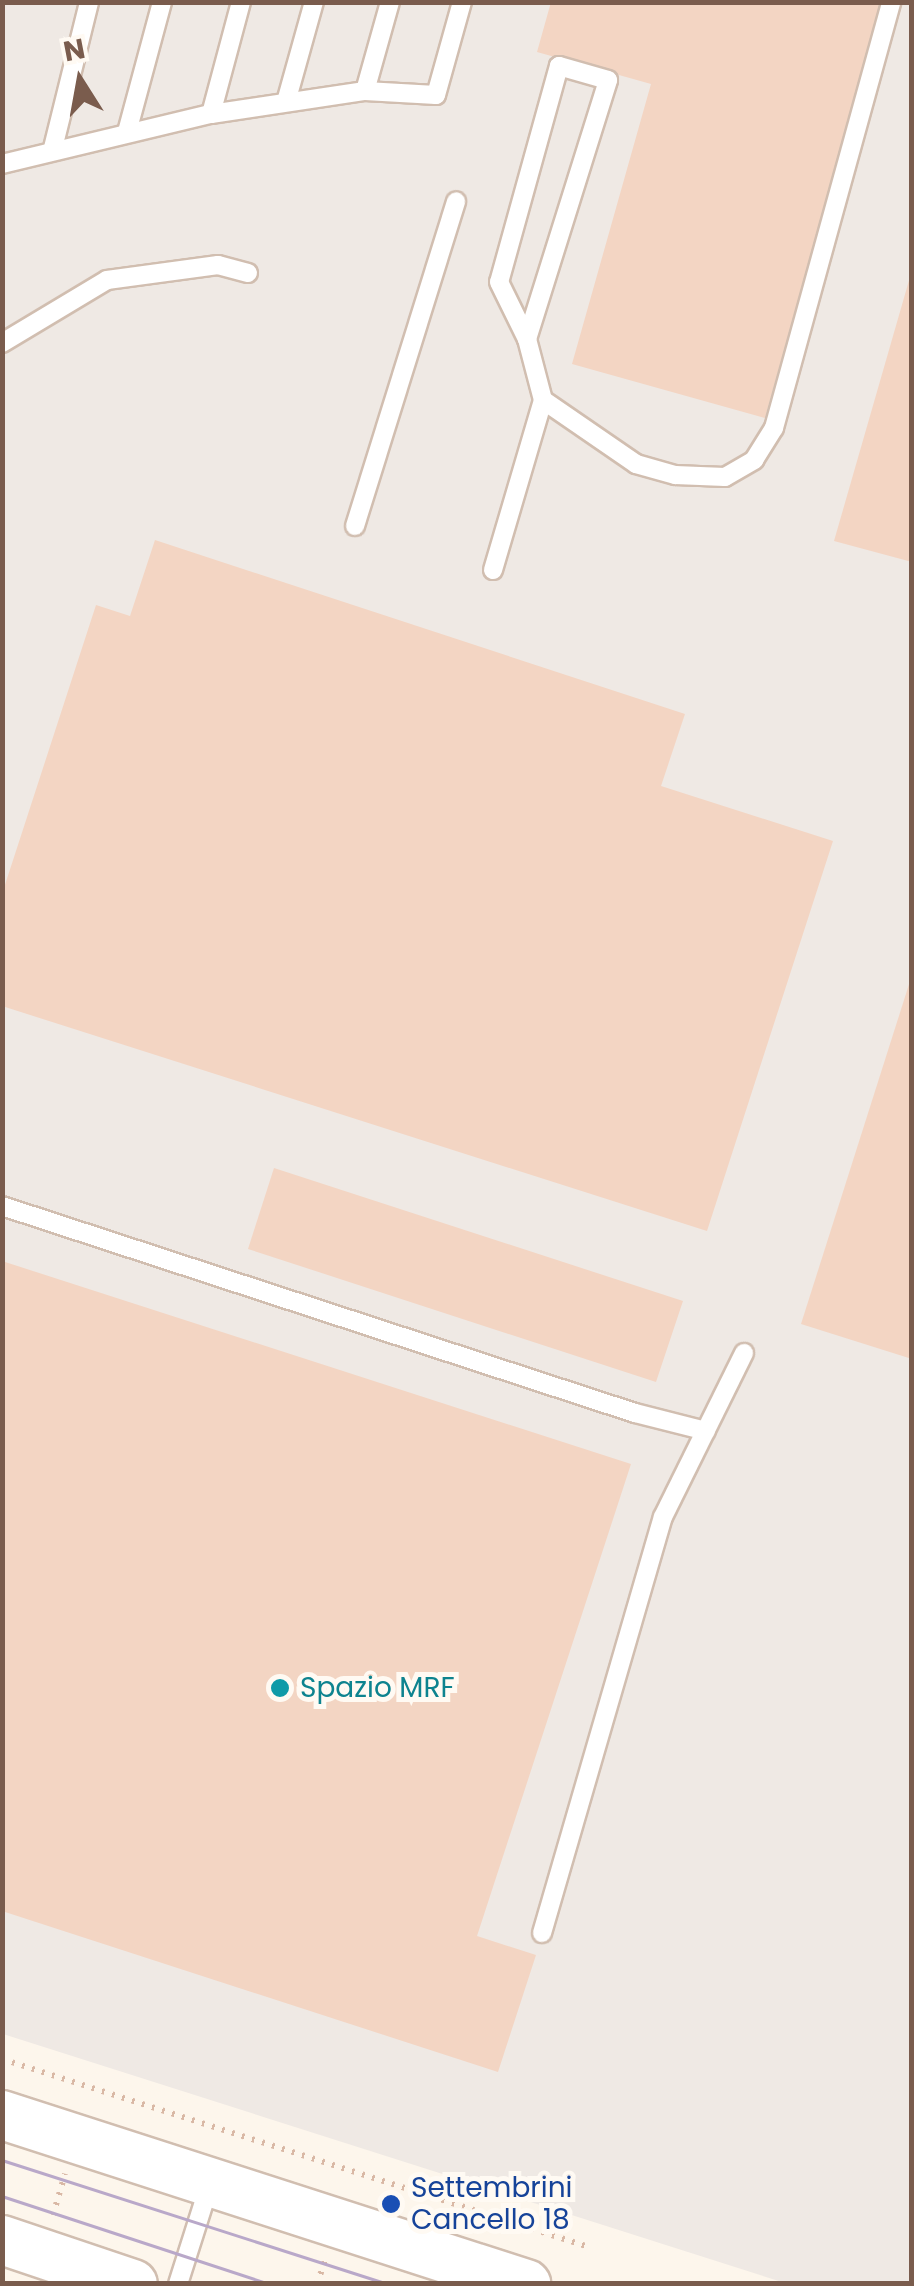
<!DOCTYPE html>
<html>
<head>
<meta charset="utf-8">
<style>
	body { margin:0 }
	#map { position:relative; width:914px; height:2286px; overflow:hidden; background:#fdf6ec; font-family:Poppins,sans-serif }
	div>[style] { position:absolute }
	.industrial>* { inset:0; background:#efe9e4 }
	.building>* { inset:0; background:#f3d5c3 }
	.path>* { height:6px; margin-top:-3px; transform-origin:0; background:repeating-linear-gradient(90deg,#d9b8a5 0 2.5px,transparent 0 10.5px) }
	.roads { filter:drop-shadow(2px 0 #d1beb0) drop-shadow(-2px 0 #d1beb0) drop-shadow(0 2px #d1beb0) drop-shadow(0 -2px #d1beb0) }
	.service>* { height:18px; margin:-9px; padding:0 9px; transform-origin:9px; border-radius:9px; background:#fff }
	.secondary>* { height:48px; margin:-24px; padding:0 24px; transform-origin:24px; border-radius:24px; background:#fff }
	.tram>* { height:2.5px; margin:-1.25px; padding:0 1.25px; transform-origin:1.25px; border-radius:1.25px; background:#b9a8c9 }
	.dots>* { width:28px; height:28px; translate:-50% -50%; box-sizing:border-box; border:5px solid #fffaf3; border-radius:50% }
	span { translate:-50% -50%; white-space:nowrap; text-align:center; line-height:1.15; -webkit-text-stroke:10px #fffaf3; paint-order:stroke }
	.culture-label { font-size:28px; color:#0d838f }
	.left { translate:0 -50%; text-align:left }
	.transit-label { font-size:28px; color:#164399 }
	.frame { position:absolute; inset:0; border:5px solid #7a5c4d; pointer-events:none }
	.north { position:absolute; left:30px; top:30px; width:100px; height:100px; -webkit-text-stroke:8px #fffaf3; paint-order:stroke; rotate:349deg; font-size:28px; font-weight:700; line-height:40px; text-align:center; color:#7a5c4d }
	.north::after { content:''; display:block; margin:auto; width:35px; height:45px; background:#7a5c4d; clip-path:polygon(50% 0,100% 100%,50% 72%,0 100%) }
</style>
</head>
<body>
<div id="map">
	<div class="industrial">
		<i style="clip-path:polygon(3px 3px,911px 3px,911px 2283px,785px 2283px,3px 2034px)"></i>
	</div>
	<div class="building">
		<i style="clip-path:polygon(551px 2px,882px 2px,765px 418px,572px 364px,651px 84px,537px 52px)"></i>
		<i style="clip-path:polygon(912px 270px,912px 562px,834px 541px)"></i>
		<i style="clip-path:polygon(155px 540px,685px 714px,661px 786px,833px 841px,707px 1231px,2px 1006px,2px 894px,96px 605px,130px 616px)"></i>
		<i style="clip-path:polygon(911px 978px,912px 979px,912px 1359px,801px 1324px)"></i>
		<i style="clip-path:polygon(274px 1168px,683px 1301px,656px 1382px,248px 1249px)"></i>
		<i style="clip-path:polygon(2px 1261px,631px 1464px,477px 1936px,536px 1955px,498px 2072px,2px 1911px)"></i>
	</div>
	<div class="path">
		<i style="left:2px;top:2059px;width:616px;rotate:17.76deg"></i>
		<i style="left:53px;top:2215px;width:43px;rotate:-73.7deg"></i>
		<i style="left:317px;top:2284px;width:28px;rotate:-71deg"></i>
	</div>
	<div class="roads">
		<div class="service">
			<i style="left:365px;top:91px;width:92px;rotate:-74.3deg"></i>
			<i style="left:286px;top:102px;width:104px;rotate:-74.4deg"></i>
			<i style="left:211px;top:114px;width:116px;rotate:-75deg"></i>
			<i style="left:127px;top:132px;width:135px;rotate:-74.9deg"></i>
			<i style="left:53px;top:148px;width:150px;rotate:-76.1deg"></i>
			<i style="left:2px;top:164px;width:215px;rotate:-13.5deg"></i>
			<i style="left:211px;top:114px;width:156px;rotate:-8.5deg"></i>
			<i style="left:365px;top:91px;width:71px;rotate:3.2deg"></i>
			<i style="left:436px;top:95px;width:97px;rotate:-74.4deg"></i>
			<i style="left:2px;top:343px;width:122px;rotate:-31deg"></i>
			<i style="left:107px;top:280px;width:112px;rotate:-7.7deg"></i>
			<i style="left:218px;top:265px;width:31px;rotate:15deg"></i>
			<i style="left:543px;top:400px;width:113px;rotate:34.5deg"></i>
			<i style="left:636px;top:464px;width:41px;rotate:15.8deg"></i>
			<i style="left:675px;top:475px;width:50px;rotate:2.3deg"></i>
			<i style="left:725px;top:477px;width:34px;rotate:-30deg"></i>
			<i style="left:754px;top:460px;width:38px;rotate:-58deg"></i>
			<i style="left:774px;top:428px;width:442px;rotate:-74.6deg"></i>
			<i style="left:355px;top:526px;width:340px;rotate:-72.7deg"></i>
			<i style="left:493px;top:570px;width:177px;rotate:-73.6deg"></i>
			<i style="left:543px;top:400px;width:63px;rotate:-104.7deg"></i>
			<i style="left:527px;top:339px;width:271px;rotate:-72.6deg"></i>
			<i style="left:608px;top:80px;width:51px;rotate:-164.1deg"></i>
			<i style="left:559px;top:66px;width:224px;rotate:105.5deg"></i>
			<i style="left:499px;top:282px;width:64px;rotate:63.8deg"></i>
			<i style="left:2px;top:1206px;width:666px;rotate:18.11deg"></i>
			<i style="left:635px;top:1413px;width:73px;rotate:14.2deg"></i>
			<i style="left:542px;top:1933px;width:433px;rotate:-73.8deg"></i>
			<i style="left:663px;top:1517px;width:183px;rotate:-63.7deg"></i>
			<i style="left:178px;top:2284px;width:106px;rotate:-72.4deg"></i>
		</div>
		<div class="secondary">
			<i style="left:2px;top:2115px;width:551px;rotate:17.88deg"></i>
			<i style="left:2px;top:2240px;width:138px;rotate:18.6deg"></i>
		</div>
	</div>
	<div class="tram">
		<i style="left:2px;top:2160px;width:405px;rotate:17.8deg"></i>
		<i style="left:2px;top:2196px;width:281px;rotate:18.2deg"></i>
	</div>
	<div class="dots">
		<i style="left:280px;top:1688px;background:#0f9aa8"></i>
		<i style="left:391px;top:2204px;background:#1a4fb4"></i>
	</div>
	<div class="culture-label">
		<span class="left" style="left:300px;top:1688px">Spazio MRF</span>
	</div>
	<div class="transit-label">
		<span class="left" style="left:411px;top:2204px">Settembrini<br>Cancello 18</span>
	</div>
	<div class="frame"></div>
	<div class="north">N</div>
</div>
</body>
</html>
